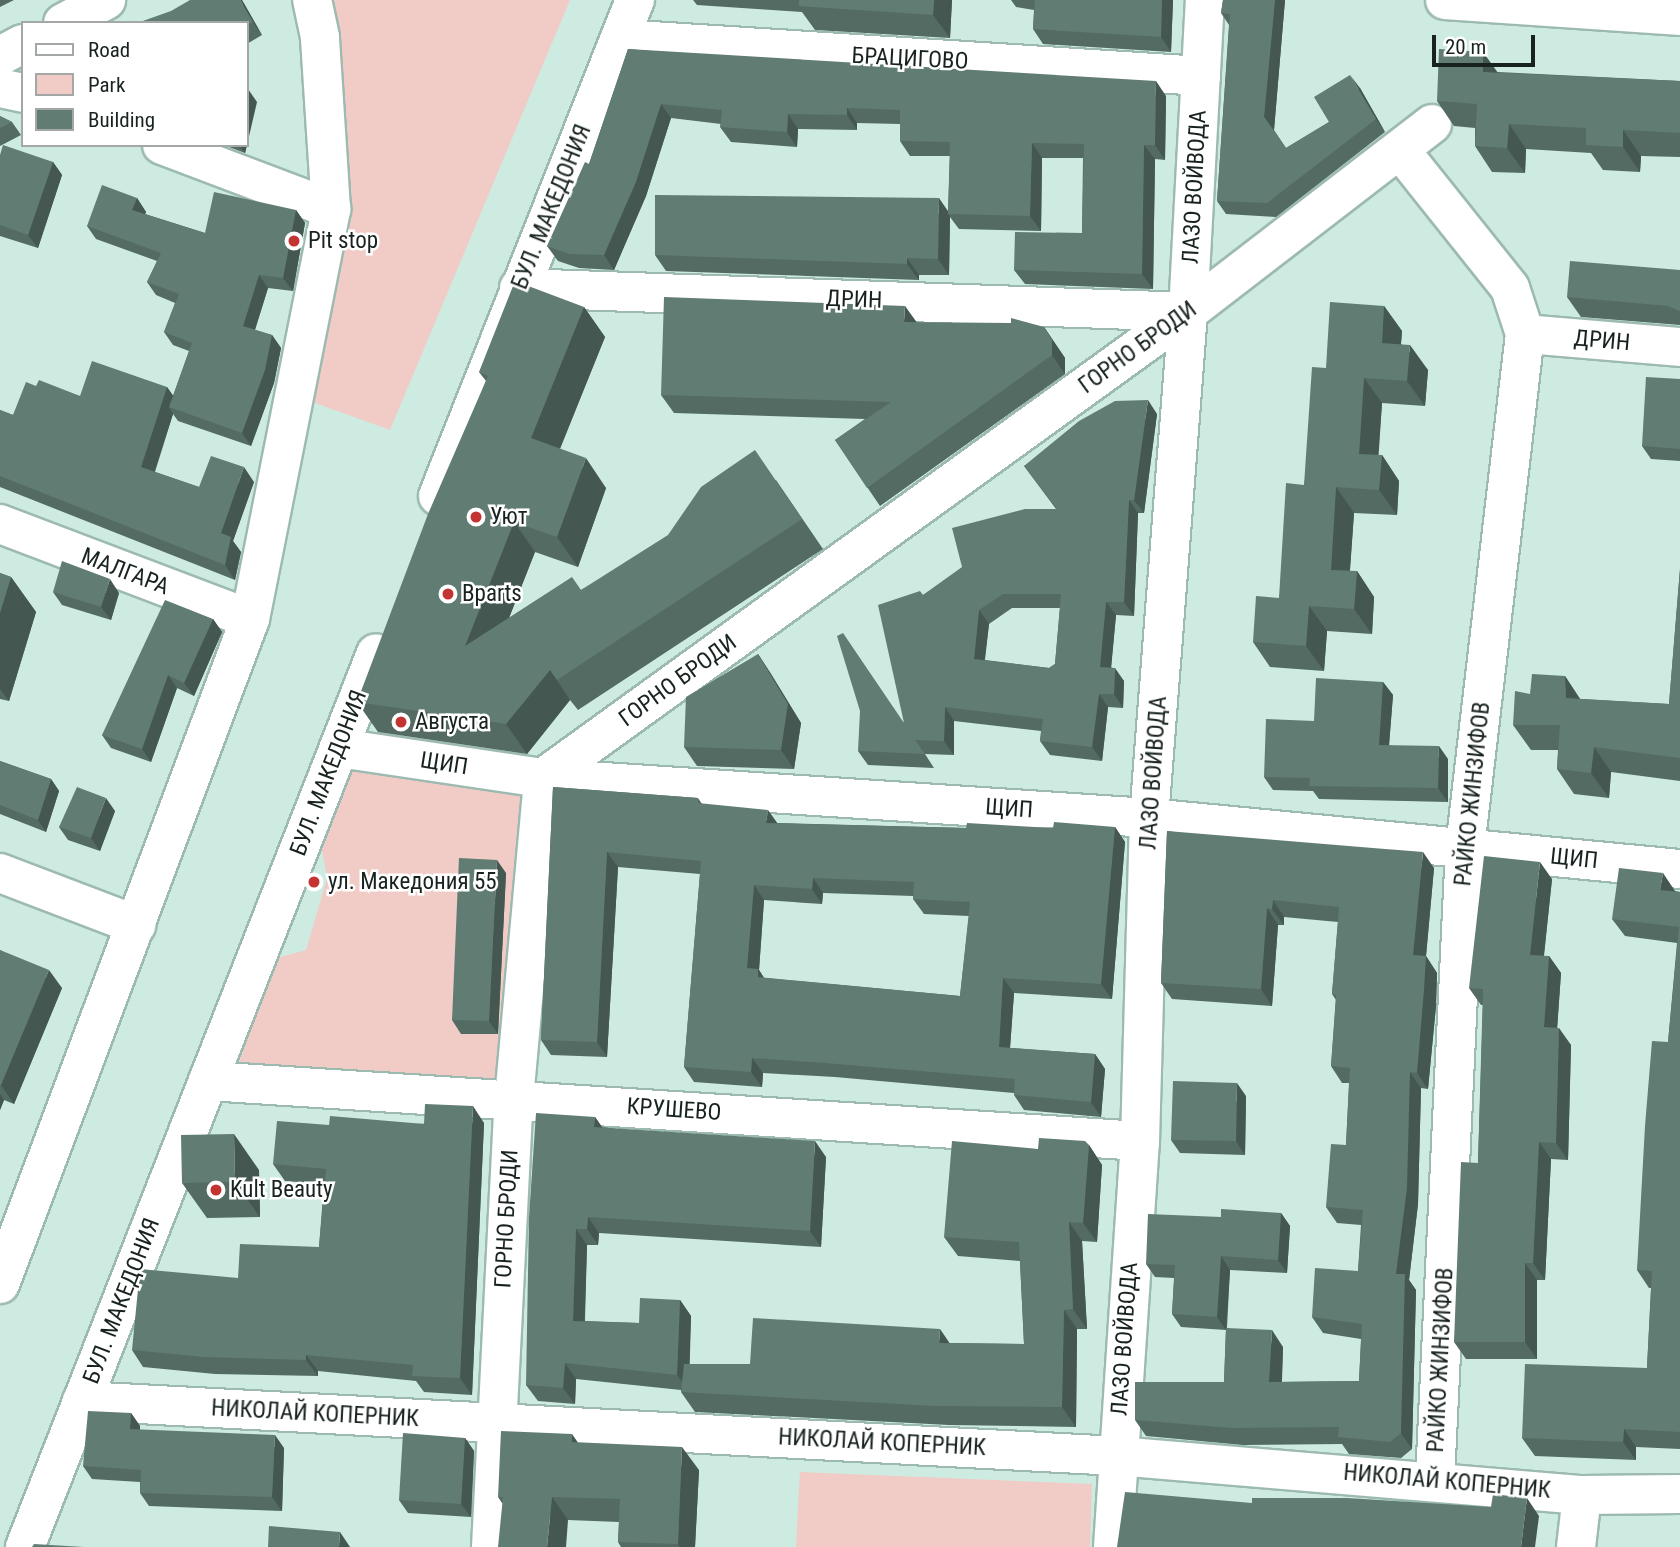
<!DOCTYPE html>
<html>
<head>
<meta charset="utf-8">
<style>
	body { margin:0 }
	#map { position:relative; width:1680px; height:1547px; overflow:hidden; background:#ceebe1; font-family:"Roboto Condensed",sans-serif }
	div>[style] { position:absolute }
	.green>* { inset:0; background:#f1cbc6 }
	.roads { filter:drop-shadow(2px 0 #9dbab1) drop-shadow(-2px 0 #9dbab1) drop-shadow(0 2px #9dbab1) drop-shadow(0 -2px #9dbab1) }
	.minor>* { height:38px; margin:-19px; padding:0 19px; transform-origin:19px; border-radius:19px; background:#fff }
	.wall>* { inset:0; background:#536b63 }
	.shaded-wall>* { inset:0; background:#445750 }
	.building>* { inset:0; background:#617c73 }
	.dots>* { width:19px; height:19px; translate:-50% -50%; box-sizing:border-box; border:4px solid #fff; border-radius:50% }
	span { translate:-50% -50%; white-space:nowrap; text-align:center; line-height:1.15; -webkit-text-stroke:5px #fff; paint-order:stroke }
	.street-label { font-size:23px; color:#182320 }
	.poi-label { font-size:23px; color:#182320 }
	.left { translate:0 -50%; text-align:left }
	.legend { position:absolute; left:21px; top:21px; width:228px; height:126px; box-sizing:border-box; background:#fff; border:2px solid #a3a7a6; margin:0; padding:9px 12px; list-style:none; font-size:21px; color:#182320 }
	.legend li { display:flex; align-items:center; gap:14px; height:35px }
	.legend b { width:35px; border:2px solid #a3a7a6 }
	.scale { position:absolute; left:1432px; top:35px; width:103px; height:32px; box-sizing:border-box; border:4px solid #182320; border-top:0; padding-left:9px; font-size:21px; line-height:24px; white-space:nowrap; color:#182320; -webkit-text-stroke:5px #fff; paint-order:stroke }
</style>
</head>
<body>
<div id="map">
	<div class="green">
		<i style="clip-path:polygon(333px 0,570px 0,390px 430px,304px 399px,333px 168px,339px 29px)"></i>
		<i style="clip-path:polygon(347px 766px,532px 791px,504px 1087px,237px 1068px,277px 958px,306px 950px,327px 878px,320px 839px)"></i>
		<i style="clip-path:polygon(800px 1472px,1092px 1484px,1090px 1547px,796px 1547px)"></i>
	</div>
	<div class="roads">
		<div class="minor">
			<i style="left:1445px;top:0;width:236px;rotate:3.9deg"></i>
			<i style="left:63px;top:23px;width:49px;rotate:-28.1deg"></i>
			<i style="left:620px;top:39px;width:582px;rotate:3.64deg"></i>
			<i style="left:0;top:56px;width:26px;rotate:-28deg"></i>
			<i style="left:0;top:88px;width:24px;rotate:12deg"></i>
			<i style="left:162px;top:145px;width:181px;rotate:20.7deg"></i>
			<i style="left:1400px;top:150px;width:176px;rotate:51.4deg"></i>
			<i style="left:1510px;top:288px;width:48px;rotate:71.9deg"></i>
			<i style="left:1525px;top:334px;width:517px;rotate:96.66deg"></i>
			<i style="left:1465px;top:848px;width:633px;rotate:92.72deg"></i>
			<i style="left:519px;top:288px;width:669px;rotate:2.05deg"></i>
			<i style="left:1525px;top:334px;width:156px;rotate:4.8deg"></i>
			<i style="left:438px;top:496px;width:534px;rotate:-68.34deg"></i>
			<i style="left:0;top:524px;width:267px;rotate:20.8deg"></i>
			<i style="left:339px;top:748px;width:206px;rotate:8.4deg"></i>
			<i style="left:543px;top:778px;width:607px;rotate:3.78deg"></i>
			<i style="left:1149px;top:818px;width:533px;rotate:5.49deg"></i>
			<i style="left:0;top:873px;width:146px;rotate:20.9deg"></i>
			<i style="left:208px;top:1081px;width:934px;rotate:3.68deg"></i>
			<i style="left:0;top:1284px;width:710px;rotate:-69.4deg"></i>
			<i style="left:250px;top:619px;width:418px;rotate:-78.8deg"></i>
			<i style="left:331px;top:209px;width:172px;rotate:-93.7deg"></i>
			<i style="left:320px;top:37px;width:38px;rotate:-102deg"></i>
			<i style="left:82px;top:1401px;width:1036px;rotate:3.04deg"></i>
			<i style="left:1117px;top:1456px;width:467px;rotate:4.8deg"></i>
			<i style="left:1582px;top:1495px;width:98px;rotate:-0.6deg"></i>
			<i style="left:25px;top:1547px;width:960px;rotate:-68.56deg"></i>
			<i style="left:491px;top:1547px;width:449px;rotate:-87.1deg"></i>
			<i style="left:514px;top:1099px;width:322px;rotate:-84.8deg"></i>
			<i style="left:543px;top:778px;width:796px;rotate:-35.85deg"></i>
			<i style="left:1188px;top:312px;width:308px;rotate:-37.6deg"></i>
			<i style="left:1113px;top:1547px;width:407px;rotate:-86.2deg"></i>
			<i style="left:1140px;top:1141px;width:323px;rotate:-88.4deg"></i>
			<i style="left:1149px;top:818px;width:508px;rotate:-85.59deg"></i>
			<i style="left:1188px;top:312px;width:312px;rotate:-86.9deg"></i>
			<i style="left:1576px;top:1547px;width:52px;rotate:-83.4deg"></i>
		</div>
	</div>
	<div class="wall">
		<i style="clip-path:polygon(0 0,14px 0,0 7px)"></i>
		<i style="clip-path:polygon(242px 0,262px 35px,247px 44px,247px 23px)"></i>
		<i style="clip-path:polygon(693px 0,952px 0,950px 38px,815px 30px,802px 12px,697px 5px)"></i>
		<i style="clip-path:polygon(1011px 0,1173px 0,1171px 52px,1043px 44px,1033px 29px,1034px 10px,1016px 7px)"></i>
		<i style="clip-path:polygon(1223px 0,1285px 0,1274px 130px,1286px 148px,1329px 122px,1360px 88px,1385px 132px,1276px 217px,1226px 214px,1217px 201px,1229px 25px,1221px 13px)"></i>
		<i style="clip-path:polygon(628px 49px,1166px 96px,1165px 160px,1155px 159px,1153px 289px,1025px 284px,1014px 270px,1082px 233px,1083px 158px,1042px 158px,1041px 231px,959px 229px,950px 217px,949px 275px,919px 275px,919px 280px,666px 271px,655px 255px,948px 212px,950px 156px,910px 156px,900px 141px,900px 124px,857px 123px,857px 130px,798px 129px,797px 147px,731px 142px,720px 127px,721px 124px,671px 118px,646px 196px,614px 270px,579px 268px,558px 261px,547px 246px,589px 164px)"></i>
		<i style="clip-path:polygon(1498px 72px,1680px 81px,1680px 157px,1641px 156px,1640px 172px,1603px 170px,1591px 153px,1526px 149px,1525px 173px,1492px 172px,1475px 146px,1475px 128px,1454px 126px,1437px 101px)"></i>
		<i style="clip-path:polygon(0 116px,12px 122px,21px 135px,0 146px)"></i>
		<i style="clip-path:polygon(224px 145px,247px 145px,245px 153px)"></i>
		<i style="clip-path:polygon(0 155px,53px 162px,62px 175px,38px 248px,0 236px)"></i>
		<i style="clip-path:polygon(137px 198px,146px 212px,145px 214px,205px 233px,296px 210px,305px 223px,293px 291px,268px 288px,255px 330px,272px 335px,281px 348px,274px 383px,251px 446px,178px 421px,173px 414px,155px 472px,199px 487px,254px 482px,233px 541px,241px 552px,235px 580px,0 487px,0 488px,0 410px,13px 415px,36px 386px,80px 396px,167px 387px,173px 396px,189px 351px,173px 345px,164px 332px,175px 303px,156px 295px,147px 282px,157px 261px,96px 239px,87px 226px)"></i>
		<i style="clip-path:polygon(1680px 270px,1680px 325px,1581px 317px,1567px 297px)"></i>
		<i style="clip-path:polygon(1384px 306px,1402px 331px,1401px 344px,1428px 370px,1425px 406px,1382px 403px,1378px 455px,1382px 455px,1399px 481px,1397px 515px,1354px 513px,1350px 571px,1357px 571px,1374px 597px,1372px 634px,1327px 631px,1324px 671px,1270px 667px,1253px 642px,1279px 598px,1304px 485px,1326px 368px)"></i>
		<i style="clip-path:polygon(584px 307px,605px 337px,560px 449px,606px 488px,578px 567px,535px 552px,509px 618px,581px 590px,776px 480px,823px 549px,578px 710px,570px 700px,527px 754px,378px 732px,357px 702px,486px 381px,479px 372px)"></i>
		<i style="clip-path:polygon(917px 323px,1044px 327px,1065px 358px,1065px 374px,880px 506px,835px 440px,865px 419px,674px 413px,661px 395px)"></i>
		<i style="clip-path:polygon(1680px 379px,1680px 461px,1651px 459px,1642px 446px)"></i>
		<i style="clip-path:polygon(evenodd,1157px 414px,1144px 513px,1138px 513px,1134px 616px,1116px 615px,1111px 667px,1124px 681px,1123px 708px,1108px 707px,1102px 761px,1050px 755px,1040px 741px,1041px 731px,954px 721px,954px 755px,925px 754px,934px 768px,868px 765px,858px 751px,904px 722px,923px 595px,1056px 509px,1024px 466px,1157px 414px,1012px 608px,1060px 608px,1055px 664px,1049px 668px,985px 660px,989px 624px,1012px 608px)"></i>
		<i style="clip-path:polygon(1680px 569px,1680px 781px,1611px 772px,1609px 798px,1574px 794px,1557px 769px,1558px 750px,1531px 750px,1513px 725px,1565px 676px,1580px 699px,1669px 704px)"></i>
		<i style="clip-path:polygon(0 573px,11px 577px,36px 612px,9px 701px,0 699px)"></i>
		<i style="clip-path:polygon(53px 592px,119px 593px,111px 620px,62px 605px)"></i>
		<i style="clip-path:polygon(213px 619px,222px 632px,194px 696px,177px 688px,151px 762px,111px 748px,102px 735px)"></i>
		<i style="clip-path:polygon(758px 654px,771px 674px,801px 723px,794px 769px,697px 766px,684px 747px)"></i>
		<i style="clip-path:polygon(1383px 682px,1393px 695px,1389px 745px,1448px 759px,1448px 802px,1319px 799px,1313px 791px,1273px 790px,1264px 777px,1314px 721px)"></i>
		<i style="clip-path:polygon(0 761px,51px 779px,59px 791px,46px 832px,0 814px)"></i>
		<i style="clip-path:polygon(evenodd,553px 787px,698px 798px,702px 804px,777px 823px,966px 828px,1115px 827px,1125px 842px,1112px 999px,1014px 993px,1010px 1048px,1095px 1054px,1105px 1069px,1101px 1117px,1024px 1110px,1014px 1095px,1014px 1093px,835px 1077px,763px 1073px,762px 1087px,694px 1082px,684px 1067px,700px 874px,618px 867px,607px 1057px,551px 1055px,541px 1040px,553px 787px,823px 893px,913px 896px,913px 899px,924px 914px,969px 916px,960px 996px,764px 978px,759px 970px,764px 900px,822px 904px,823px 893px)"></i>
		<i style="clip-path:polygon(115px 811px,100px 851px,68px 840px,59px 827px)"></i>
		<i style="clip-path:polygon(1167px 831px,1434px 868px,1426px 956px,1437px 973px,1436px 1006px,1428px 1089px,1421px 1088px,1418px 1204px,1409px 1280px,1416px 1290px,1412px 1449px,1401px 1458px,1349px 1454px,1342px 1444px,1243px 1445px,1146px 1436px,1135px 1420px,1224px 1382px,1226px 1330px,1181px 1327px,1172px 1314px,1174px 1278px,1155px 1277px,1146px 1264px,1221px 1217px,1281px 1213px,1290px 1226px,1287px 1273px,1230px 1270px,1227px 1328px,1283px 1347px,1282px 1382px,1359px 1381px,1361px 1339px,1323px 1333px,1312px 1317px,1358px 1271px,1361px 1225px,1337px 1223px,1326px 1207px,1346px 1145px,1349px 1083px,1342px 1083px,1331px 1066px,1336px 1000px,1332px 994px,1338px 922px,1284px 917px,1284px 925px,1278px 925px,1272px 1006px,1172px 999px,1161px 983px)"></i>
		<i style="clip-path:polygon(506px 873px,498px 1034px,461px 1034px,452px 1020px)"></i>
		<i style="clip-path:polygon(1552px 879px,1544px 956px,1549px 956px,1561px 973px,1557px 1028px,1571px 1045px,1568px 1160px,1551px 1159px,1545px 1280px,1537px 1280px,1537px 1359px,1466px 1359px,1454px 1342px,1478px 1163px,1483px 1005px,1481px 1005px,1469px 988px)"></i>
		<i style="clip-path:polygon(1675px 891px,1680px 892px,1680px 1449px,1636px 1447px,1636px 1460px,1535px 1456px,1522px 1438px,1647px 1368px,1651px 1288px,1649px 1288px,1637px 1270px,1668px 1042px,1677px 943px,1625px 936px,1612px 919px)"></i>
		<i style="clip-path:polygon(0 950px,62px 988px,14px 1104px,4px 1100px,0 1110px)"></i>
		<i style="clip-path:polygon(1246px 1096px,1245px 1155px,1180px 1153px,1171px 1140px)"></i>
		<i style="clip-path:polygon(595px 1117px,602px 1127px,826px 1157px,821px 1247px,599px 1233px,598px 1245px,587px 1245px,585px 1321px,639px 1323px,680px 1300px,691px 1316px,689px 1364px,750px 1364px,950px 1343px,1024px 1344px,1020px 1261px,958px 1256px,944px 1237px,1038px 1149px,1089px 1145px,1102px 1165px,1097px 1242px,1082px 1241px,1087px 1329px,1077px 1329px,1076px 1427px,949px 1425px,695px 1412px,681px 1392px,681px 1390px,576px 1379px,575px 1404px,538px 1401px,526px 1385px)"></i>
		<i style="clip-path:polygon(484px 1123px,472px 1395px,424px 1392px,416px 1381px,318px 1371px,318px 1376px,215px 1374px,143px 1367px,132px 1350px,238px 1278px,319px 1247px,324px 1184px,285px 1181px,273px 1164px,329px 1125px)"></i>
		<i style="clip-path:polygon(259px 1170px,260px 1217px,207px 1218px,182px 1183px)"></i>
		<i style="clip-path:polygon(131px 1413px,140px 1426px,140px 1430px,284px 1448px,282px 1511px,149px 1506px,140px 1493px,140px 1482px,92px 1479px,83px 1466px)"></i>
		<i style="clip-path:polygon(465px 1438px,474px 1451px,471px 1517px,408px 1513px,399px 1500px)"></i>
		<i style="clip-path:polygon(578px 1443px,699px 1470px,695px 1547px,621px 1547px,618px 1542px,619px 1522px,568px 1520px,502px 1503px,498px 1497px)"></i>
	</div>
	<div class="shaded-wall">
		<i style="clip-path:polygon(240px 0,242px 0,262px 35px,253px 22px)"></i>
		<i style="clip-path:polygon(934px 0,952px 0,950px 38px,933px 15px)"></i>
		<i style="clip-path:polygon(1162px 0,1173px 0,1171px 52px,1161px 37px)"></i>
		<i style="clip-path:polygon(1275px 0,1285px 0,1274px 130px,1264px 117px)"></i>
		<i style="clip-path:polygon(1483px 52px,1501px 77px,1483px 72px)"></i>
		<i style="clip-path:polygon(1350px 75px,1360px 88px,1385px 132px,1376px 119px)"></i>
		<i style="clip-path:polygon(1156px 81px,1166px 96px,1165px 160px,1155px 145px)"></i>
		<i style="clip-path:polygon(248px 89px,257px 102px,247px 145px,247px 94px)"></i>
		<i style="clip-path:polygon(661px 104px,671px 118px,646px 196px,614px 270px,604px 255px)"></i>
		<i style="clip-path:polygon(847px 108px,857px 123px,857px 130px,847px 115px)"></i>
		<i style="clip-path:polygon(788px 114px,798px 129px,797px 147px,787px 132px)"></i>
		<i style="clip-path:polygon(1509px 124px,1526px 149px,1525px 173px,1507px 148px)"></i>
		<i style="clip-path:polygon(1623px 130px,1641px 156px,1640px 172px,1623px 147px)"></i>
		<i style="clip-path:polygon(1032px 143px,1042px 158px,1041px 231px,1030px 216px)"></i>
		<i style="clip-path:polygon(239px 145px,247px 145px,245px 153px)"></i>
		<i style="clip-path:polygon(1144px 145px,1155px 159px,1153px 289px,1142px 274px)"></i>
		<i style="clip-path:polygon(53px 162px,62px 175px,38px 248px,28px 235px)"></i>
		<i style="clip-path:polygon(137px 198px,146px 212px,141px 223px,132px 210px)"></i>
		<i style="clip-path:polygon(939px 198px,950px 214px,948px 214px,950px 217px,949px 275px,938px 259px)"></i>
		<i style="clip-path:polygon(296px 210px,305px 223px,293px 291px,283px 278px)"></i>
		<i style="clip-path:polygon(907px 258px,919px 275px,919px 280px,907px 264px)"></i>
		<i style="clip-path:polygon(259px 275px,268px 288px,252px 339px,243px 326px)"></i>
		<i style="clip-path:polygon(905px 306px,918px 324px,904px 322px)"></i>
		<i style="clip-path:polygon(1384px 306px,1402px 331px,1399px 368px,1382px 343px)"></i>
		<i style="clip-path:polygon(584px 307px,605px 337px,552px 468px,531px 438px)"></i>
		<i style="clip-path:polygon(1044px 327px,1065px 358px,1065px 374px,1052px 355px)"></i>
		<i style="clip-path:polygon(272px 335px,281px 348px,274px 383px,251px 446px,242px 433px)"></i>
		<i style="clip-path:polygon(1410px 345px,1428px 370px,1425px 406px,1407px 381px)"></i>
		<i style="clip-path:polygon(1364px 378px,1382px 403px,1377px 479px,1359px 454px)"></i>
		<i style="clip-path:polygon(167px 387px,177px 401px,169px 407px,173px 414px,151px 482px,141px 467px)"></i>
		<i style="clip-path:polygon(1148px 400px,1157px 414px,1144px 513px,1134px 500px)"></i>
		<i style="clip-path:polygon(1382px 455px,1399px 481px,1397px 515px,1379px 490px)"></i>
		<i style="clip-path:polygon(586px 458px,606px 488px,578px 567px,557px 537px)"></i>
		<i style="clip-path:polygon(244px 467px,254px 482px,233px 541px,241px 552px,235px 580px,225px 565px,221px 533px)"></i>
		<i style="clip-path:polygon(1336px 487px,1354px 513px,1348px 595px,1331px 570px)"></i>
		<i style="clip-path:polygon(1129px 500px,1138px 513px,1134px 616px,1124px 602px)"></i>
		<i style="clip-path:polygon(514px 522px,535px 552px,486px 676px,465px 646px)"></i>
		<i style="clip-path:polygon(1357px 571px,1374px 597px,1372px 634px,1354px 609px)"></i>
		<i style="clip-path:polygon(11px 577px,36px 612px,9px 701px,0 689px,0 613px)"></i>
		<i style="clip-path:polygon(110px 579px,119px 593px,111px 620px,101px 607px)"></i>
		<i style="clip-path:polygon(1106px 602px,1116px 615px,1110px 680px,1100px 667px)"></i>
		<i style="clip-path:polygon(1309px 606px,1327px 631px,1324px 671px,1306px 646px)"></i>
		<i style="clip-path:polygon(979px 610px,989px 624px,983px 672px,974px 659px)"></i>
		<i style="clip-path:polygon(213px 619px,222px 632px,194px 696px,184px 683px)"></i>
		<i style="clip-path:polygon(758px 654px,771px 674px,801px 723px,794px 769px,781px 750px)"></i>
		<i style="clip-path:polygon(1115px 668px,1124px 681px,1123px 708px,1114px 694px)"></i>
		<i style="clip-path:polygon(550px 670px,570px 700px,527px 754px,506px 724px)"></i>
		<i style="clip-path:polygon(168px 675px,177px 688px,151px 762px,142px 749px)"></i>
		<i style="clip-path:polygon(1565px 676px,1582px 702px,1566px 698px)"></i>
		<i style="clip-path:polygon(1383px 682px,1393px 695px,1388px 758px,1379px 745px)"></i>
		<i style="clip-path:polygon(1099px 694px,1108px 707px,1102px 761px,1092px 747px)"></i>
		<i style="clip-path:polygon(945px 707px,954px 721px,954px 755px,944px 741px)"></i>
		<i style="clip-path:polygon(1439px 746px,1448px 759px,1448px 802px,1438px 788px)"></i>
		<i style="clip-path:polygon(1594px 747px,1611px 772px,1609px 798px,1591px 773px)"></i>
		<i style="clip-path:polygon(51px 779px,59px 791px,46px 832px,38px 820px)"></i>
		<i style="clip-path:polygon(106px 798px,115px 811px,100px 851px,91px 838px)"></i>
		<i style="clip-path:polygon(768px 810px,778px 824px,766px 823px)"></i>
		<i style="clip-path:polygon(1115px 827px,1125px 842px,1112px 999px,1101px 984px)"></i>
		<i style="clip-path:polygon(607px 852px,618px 867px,607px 1057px,597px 1042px)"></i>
		<i style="clip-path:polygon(1423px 852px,1434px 868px,1426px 956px,1437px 973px,1436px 1006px,1428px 1089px,1417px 1073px,1413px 955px)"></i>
		<i style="clip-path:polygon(497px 860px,506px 873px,498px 1034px,489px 1021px)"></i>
		<i style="clip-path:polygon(1540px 862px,1552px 879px,1542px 972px,1530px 955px)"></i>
		<i style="clip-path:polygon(1663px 873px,1675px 891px,1673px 908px,1660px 890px)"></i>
		<i style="clip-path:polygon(813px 878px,823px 893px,822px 904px,812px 889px)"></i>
		<i style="clip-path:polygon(754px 885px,764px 900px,759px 970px,768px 984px,768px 992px,747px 968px)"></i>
		<i style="clip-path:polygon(1273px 900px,1284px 917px,1284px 925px,1272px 909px)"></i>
		<i style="clip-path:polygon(1267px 908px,1278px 925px,1272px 1006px,1261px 989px)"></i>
		<i style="clip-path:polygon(1549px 956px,1561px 973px,1556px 1045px,1544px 1027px)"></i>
		<i style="clip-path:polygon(49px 970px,62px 988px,14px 1104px,1px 1085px)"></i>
		<i style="clip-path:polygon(1003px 978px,1014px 993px,1009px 1062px,999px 1047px)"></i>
		<i style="clip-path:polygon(1559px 1028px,1571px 1045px,1568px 1160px,1556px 1143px)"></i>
		<i style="clip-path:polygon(1095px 1054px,1105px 1069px,1101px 1117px,1091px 1102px)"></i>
		<i style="clip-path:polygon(752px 1058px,763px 1073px,762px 1087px,751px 1072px)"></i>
		<i style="clip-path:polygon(1410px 1072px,1421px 1088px,1418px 1204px,1409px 1280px,1416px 1290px,1412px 1449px,1401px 1433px,1396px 1274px)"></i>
		<i style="clip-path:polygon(1237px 1083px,1246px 1096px,1245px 1155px,1236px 1141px)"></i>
		<i style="clip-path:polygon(0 1094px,4px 1100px,0 1110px)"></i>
		<i style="clip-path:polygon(473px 1106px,484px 1123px,472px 1395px,460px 1378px)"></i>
		<i style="clip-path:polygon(595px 1117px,606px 1133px,594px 1127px)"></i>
		<i style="clip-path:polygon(234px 1134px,259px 1170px,260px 1217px,235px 1182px)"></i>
		<i style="clip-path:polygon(815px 1141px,826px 1157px,821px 1247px,810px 1231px)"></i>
		<i style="clip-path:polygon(1539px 1142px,1551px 1159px,1545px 1280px,1533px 1263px)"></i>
		<i style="clip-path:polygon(1089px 1145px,1102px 1165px,1097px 1242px,1083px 1223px)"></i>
		<i style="clip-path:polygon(1281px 1213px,1290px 1226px,1287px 1273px,1278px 1260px)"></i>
		<i style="clip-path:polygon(588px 1217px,599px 1233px,598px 1245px,587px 1229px)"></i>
		<i style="clip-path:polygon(1069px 1222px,1082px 1241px,1087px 1329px,1073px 1309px)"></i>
		<i style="clip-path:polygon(576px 1229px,587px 1245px,584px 1337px,573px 1321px)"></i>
		<i style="clip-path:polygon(1221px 1256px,1230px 1270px,1226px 1330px,1217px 1317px)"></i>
		<i style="clip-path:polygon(1525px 1263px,1537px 1280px,1537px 1359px,1525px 1342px)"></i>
		<i style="clip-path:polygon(680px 1300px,691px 1316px,689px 1391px,677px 1375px)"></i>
		<i style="clip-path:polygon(1064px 1310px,1077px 1329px,1076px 1427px,1062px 1407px)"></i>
		<i style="clip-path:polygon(940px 1329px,953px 1348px,939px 1343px)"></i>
		<i style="clip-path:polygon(1272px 1330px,1283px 1347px,1281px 1398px,1269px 1382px)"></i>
		<i style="clip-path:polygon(306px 1355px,318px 1371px,318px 1376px,306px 1360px)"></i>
		<i style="clip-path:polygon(565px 1363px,576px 1379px,575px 1404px,563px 1388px)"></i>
		<i style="clip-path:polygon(131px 1413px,140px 1426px,139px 1443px,130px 1429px)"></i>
		<i style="clip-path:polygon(1624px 1429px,1636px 1447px,1636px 1460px,1623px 1442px)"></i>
		<i style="clip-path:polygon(572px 1434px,588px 1457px,572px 1442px)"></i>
		<i style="clip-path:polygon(275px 1435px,284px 1448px,282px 1511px,272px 1497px)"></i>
		<i style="clip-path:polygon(465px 1438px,474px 1451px,471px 1517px,461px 1504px)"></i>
		<i style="clip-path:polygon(682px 1447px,699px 1470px,695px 1547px,680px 1547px,678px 1544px)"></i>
		<i style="clip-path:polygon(552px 1497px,568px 1520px,566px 1547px,547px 1547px)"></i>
		<i style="clip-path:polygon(1527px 1498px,1539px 1516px,1535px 1547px,1521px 1547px)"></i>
		<i style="clip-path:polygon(340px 1532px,350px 1547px,339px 1547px)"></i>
	</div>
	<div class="building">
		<i style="clip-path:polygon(190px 0,240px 0,253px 22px,247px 25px,247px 23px,140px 22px,171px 11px)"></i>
		<i style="clip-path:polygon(799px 0,934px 0,933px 15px,799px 6px)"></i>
		<i style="clip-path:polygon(1035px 0,1162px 0,1161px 37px,1033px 29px)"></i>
		<i style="clip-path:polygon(1223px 0,1275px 0,1264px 117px,1286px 148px,1329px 122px,1314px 97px,1350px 75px,1376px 119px,1267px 203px,1217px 201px,1230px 14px,1221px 13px)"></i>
		<i style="clip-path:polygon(628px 49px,1156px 81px,1155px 145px,1144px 145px,1142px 274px,1014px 270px,1015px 232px,1082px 233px,1084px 144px,1032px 143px,1030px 216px,948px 214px,950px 142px,900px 141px,900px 110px,847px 108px,847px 115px,788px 114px,787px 132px,720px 127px,722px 110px,661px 104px,636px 182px,604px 255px,569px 254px,547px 246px,585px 162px,589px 164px)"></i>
		<i style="clip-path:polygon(1439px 49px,1483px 52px,1483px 72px,1680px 81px,1680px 133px,1623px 130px,1623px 147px,1586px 145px,1586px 128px,1509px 124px,1507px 148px,1475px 146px,1477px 104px,1437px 101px)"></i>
		<i style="clip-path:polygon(0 116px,12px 122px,0 128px)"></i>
		<i style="clip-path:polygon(3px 145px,53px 162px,28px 235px,0 225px,0 155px)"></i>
		<i style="clip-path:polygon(102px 185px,137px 198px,132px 210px,205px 233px,214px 192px,296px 210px,283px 278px,259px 275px,243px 326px,272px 335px,265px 370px,242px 433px,169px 407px,192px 343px,164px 332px,179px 294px,147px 282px,161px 253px,87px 226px)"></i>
		<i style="clip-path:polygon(655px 195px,939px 198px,938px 259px,907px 258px,907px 264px,655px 255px)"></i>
		<i style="clip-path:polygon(1570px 261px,1680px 270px,1680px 311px,1668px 306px,1567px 297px)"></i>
		<i style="clip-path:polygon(515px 281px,584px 307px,531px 438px,586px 458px,557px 537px,514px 522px,465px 646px,572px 577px,581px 590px,668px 535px,701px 487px,755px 450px,802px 519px,557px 680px,550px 670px,506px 724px,357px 702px,428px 514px,488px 376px,479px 372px)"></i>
		<i style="clip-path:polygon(664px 297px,905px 306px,904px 322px,1011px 323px,1011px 318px,1044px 327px,1052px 340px,1052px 355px,867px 488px,835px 440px,891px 402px,661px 395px)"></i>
		<i style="clip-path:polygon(1330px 302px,1384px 306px,1382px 343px,1410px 345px,1407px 381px,1364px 378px,1359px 454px,1382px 455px,1379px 490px,1336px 487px,1331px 570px,1357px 571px,1354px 609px,1309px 606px,1306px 646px,1253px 642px,1256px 596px,1279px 598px,1286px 483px,1304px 485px,1312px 367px,1326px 368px)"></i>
		<i style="clip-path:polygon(92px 361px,167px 387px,141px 467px,199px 487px,211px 456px,244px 467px,221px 533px,231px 537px,225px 565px,0 476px,0 410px,13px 415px,26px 382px,36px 386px,39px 380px,80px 396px)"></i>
		<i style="clip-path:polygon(1646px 377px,1680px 379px,1680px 449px,1642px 446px)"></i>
		<i style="clip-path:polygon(evenodd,1148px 400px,1134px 500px,1129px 500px,1124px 602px,1106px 602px,1100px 667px,1115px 668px,1114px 694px,1099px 694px,1092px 747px,1040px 741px,1043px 719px,945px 707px,944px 741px,915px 740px,925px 754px,858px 751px,860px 711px,837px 636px,843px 633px,904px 723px,878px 605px,920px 591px,923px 595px,962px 567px,952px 528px,1025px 509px,1057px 509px,1024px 466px,1079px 421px,1115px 401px,1148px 400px,1003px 594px,1061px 594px,1055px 664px,1049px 668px,974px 659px,979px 610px,1003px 594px)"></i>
		<i style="clip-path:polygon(62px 561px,110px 579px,101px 607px,53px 592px)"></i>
		<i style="clip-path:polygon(1680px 569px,1680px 758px,1594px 747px,1591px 773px,1557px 769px,1560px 725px,1513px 725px,1515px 691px,1530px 694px,1532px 674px,1565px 676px,1566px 698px,1669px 704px)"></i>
		<i style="clip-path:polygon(0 573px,11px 577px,0 613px)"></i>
		<i style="clip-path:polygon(165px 600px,213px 619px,184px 683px,168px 675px,142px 749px,102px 735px)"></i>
		<i style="clip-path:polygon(758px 654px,788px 704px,781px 750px,684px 747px,686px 697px)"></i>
		<i style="clip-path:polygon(1316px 678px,1383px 682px,1379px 745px,1439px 746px,1438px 788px,1309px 786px,1310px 778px,1264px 777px,1266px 719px,1314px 721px)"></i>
		<i style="clip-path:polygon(0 761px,51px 779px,38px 820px,0 805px)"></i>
		<i style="clip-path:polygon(77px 787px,106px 798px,91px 838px,59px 827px)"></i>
		<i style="clip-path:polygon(evenodd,553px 787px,698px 798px,698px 803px,768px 810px,766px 823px,966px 828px,967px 823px,1053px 828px,1054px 822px,1115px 827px,1101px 984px,1003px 978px,999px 1047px,1095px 1054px,1091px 1102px,1014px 1095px,1015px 1079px,825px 1063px,752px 1058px,751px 1072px,684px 1067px,701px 861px,607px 852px,597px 1042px,541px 1040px,553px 787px,813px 878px,914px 882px,913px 899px,970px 902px,960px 996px,758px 977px,758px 969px,747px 968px,754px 885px,812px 889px,813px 878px)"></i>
		<i style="clip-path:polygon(1167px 831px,1423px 852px,1413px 955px,1426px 956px,1424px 990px,1417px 1073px,1410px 1072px,1407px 1188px,1396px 1274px,1405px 1274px,1401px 1433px,1390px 1442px,1338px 1437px,1339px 1427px,1231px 1428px,1135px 1420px,1135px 1382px,1224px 1382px,1226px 1328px,1272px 1330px,1269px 1382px,1359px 1381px,1362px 1324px,1312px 1317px,1315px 1268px,1358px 1271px,1363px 1210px,1326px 1207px,1331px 1144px,1346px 1145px,1350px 1068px,1331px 1066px,1336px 995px,1332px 994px,1339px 907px,1273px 900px,1272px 909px,1267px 908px,1261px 989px,1161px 983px)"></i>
		<i style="clip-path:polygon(1484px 856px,1540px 862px,1530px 955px,1549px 956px,1544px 1027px,1559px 1028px,1556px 1143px,1539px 1142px,1533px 1263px,1525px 1263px,1525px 1342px,1454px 1342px,1461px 1162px,1478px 1163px,1483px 989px,1469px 988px)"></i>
		<i style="clip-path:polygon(459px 858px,497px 860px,489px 1021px,452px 1020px)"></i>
		<i style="clip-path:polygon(1619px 868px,1663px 873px,1660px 890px,1680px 892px,1680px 1432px,1624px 1429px,1623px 1442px,1522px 1438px,1525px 1364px,1647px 1368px,1652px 1271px,1637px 1270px,1645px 1126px,1652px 1041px,1668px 1042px,1679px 927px,1612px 919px)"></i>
		<i style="clip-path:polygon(0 950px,49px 970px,1px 1085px,0 1085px)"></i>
		<i style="clip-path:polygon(1173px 1081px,1237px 1083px,1236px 1141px,1171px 1140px)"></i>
		<i style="clip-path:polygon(425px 1104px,473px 1106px,460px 1378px,412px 1376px,413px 1365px,306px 1355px,306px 1360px,204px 1357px,132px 1350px,140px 1269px,238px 1278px,240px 1244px,319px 1247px,326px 1169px,273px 1164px,277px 1121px,329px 1125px,330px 1116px,424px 1124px)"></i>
		<i style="clip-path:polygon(536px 1113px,595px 1117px,594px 1127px,815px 1141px,810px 1231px,588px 1217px,587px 1229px,576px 1229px,573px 1321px,639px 1323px,640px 1298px,680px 1300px,677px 1375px,565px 1363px,563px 1388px,526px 1385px,529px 1217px)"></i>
		<i style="clip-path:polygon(234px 1134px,235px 1182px,182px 1183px,181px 1135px)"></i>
		<i style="clip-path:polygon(1039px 1138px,1085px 1141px,1089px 1145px,1083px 1223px,1069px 1222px,1073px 1309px,1064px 1310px,1062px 1407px,935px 1406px,681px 1392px,684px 1364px,750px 1364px,753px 1318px,940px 1329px,939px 1343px,1024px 1344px,1019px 1242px,944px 1237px,952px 1141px,1038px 1149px)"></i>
		<i style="clip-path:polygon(1221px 1209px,1281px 1213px,1278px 1260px,1221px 1256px,1217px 1317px,1172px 1314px,1175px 1265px,1146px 1264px,1148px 1214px,1221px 1217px)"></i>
		<i style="clip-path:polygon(88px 1411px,131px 1413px,130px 1429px,275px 1435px,272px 1497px,140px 1493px,141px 1470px,83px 1466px)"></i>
		<i style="clip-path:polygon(501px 1431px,572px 1434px,572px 1442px,682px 1447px,678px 1544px,618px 1542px,620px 1499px,552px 1497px,547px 1547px,498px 1547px,503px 1497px,498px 1497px)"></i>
		<i style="clip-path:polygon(403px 1433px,465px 1438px,461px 1504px,399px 1500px)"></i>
		<i style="clip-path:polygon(1125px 1492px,1252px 1503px,1252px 1498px,1347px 1498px,1491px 1507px,1493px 1494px,1527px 1498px,1521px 1547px,1117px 1547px)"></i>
		<i style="clip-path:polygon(269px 1526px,340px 1532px,339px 1547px,268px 1547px)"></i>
		<i style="clip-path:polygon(34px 1544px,84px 1547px,32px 1547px)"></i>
	</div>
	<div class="dots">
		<i style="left:294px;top:241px;background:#c23331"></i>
		<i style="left:476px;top:517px;background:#c23331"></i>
		<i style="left:448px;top:594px;background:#c23331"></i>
		<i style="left:401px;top:722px;background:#c23331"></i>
		<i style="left:314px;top:882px;background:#c23331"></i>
		<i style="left:216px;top:1190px;background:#c23331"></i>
	</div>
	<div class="street-label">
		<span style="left:910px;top:59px;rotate:3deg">БРАЦИГОВО</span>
		<span style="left:1195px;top:187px;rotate:-87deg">ЛАЗО ВОЙВОДА</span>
		<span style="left:552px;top:207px;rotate:-68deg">БУЛ. МАКЕДОНИЯ</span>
		<span style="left:854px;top:300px;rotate:2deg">ДРИН</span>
		<span style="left:1602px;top:341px;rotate:5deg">ДРИН</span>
		<span style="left:1138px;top:348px;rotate:-36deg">ГОРНО БРОДИ</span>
		<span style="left:125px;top:572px;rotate:21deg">МАЛГАРА</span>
		<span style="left:678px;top:681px;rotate:-36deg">ГОРНО БРОДИ</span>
		<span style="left:444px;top:764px;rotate:9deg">ЩИП</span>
		<span style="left:329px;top:773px;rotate:-69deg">БУЛ. МАКЕДОНИЯ</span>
		<span style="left:1154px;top:773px;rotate:-86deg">ЛАЗО ВОЙВОДА</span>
		<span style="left:1473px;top:794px;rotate:-84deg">РАЙКО ЖИНЗИФОВ</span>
		<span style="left:1009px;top:809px;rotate:4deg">ЩИП</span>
		<span style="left:1574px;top:859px;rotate:6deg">ЩИП</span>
		<span style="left:674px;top:1110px;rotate:4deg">КРУШЕВО</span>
		<span style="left:507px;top:1219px;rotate:-87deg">ГОРНО БРОДИ</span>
		<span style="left:122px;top:1301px;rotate:-69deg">БУЛ. МАКЕДОНИЯ</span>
		<span style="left:1125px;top:1339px;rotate:-86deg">ЛАЗО ВОЙВОДА</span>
		<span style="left:1441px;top:1360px;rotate:-87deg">РАЙКО ЖИНЗИФОВ</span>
		<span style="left:315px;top:1414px;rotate:3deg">НИКОЛАЙ КОПЕРНИК</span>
		<span style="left:882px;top:1443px;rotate:3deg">НИКОЛАЙ КОПЕРНИК</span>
		<span style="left:1447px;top:1482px;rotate:5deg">НИКОЛАЙ КОПЕРНИК</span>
	</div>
	<div class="poi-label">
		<span class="left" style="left:308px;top:241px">Pit stop</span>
		<span class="left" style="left:490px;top:517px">Уют</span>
		<span class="left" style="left:462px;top:594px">Bparts</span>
		<span class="left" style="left:415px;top:722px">Августа</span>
		<span class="left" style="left:328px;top:882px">ул. Македония 55</span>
		<span class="left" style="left:230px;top:1190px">Kult Beauty</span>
	</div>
	<ul class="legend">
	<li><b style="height:9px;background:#fff"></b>Road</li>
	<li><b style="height:19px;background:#f1cbc6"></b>Park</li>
	<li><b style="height:19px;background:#617c73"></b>Building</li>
	</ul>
	<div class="scale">20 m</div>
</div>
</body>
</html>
